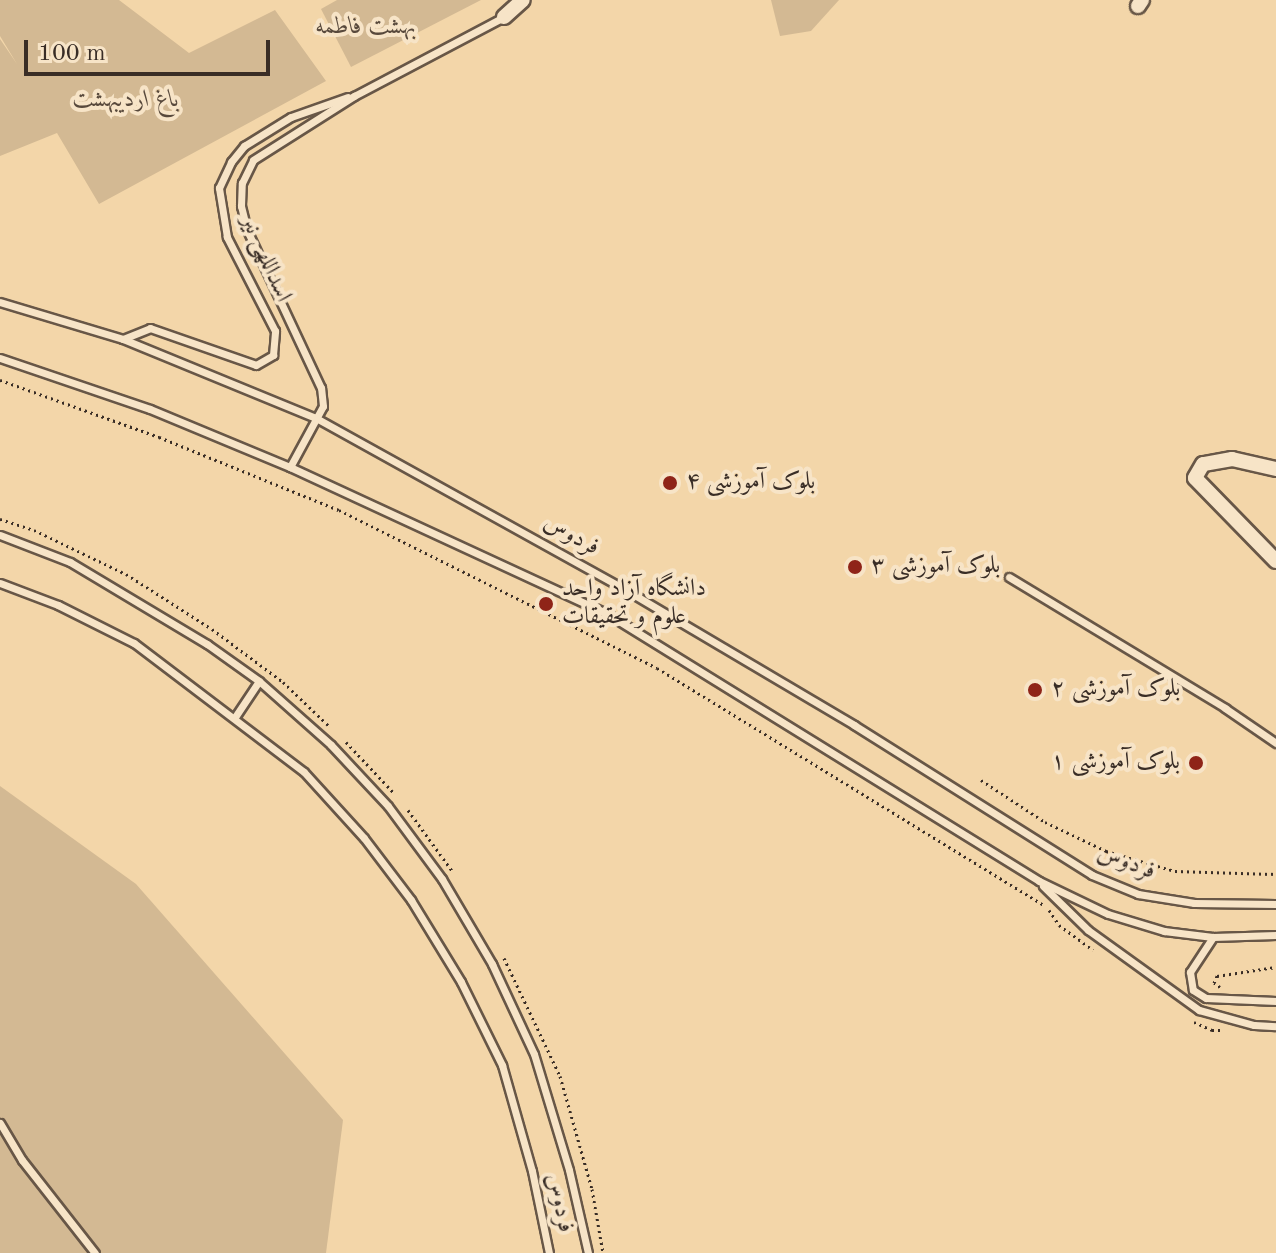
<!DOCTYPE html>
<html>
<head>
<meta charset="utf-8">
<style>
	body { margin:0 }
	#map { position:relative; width:1276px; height:1253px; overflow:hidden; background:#f3d6a9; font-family:"Old Standard TT",Amiri,serif }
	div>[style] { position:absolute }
	.green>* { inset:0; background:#d3b993 }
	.path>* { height:3px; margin-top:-1.5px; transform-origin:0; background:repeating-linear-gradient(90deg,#392d26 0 2px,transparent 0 6px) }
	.roads { filter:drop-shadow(2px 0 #685747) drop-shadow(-2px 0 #685747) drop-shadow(0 2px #685747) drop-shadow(0 -2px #685747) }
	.lane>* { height:7px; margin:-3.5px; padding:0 3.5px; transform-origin:3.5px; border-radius:3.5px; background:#f7e4c7 }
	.street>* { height:14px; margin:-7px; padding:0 7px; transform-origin:7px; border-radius:7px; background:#f7e4c7 }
	.dots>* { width:22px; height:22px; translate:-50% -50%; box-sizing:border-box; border:4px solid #f7e4c7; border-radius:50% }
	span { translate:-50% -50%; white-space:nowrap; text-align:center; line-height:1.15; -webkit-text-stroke:8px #f7e4c7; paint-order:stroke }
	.park-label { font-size:24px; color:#58493c; font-style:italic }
	.street-label { font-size:24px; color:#392d26 }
	.poi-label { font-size:24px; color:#392d26 }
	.left { translate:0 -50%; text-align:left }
	.right { translate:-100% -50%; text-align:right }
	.scale { position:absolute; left:24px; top:40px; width:246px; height:36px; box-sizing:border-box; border:4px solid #392d26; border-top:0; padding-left:10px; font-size:24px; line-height:28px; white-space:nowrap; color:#392d26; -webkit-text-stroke:6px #f7e4c7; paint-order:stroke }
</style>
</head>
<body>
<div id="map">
	<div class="green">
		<i style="clip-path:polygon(0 0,119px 0,189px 53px,275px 10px,326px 81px,99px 204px,57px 133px,0 156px,0 39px,17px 64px,0 36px)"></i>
		<i style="clip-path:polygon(337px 0,481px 0,351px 67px,321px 9px)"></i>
		<i style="clip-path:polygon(771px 0,839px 0,811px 31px,780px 36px)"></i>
		<i style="clip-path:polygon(0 786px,136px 884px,343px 1120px,326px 1253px,0 1253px)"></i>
	</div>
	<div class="path">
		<i style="left:0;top:380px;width:169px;rotate:19.7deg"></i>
		<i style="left:159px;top:437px;width:194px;rotate:22.1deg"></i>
		<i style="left:339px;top:510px;width:355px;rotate:26.4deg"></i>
		<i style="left:657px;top:668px;width:454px;rotate:31.5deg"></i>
		<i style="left:0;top:519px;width:36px;rotate:18deg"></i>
		<i style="left:34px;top:530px;width:102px;rotate:25.6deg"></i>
		<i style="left:126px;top:574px;width:102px;rotate:32.6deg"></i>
		<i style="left:212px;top:629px;width:89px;rotate:36.7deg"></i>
		<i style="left:283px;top:682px;width:64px;rotate:43.7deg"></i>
		<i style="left:346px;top:742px;width:69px;rotate:46.8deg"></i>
		<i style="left:981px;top:780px;width:77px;rotate:33.3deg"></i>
		<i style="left:1045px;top:822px;width:68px;rotate:25.4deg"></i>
		<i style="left:1106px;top:851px;width:72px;rotate:16.2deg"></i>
		<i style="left:1175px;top:871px;width:101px;rotate:1.7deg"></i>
		<i style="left:408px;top:810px;width:77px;rotate:54deg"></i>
		<i style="left:1049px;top:910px;width:18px;rotate:56deg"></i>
		<i style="left:1059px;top:925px;width:42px;rotate:36.3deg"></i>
		<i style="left:504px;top:958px;width:131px;rotate:64.6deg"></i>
		<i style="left:560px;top:1076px;width:117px;rotate:74.2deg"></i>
		<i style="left:592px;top:1189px;width:65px;rotate:80.2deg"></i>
		<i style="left:1220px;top:987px;width:7px;rotate:-146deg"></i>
		<i style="left:1214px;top:983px;width:8px;rotate:-67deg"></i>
		<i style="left:1217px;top:976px;width:60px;rotate:-8.7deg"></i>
		<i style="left:1194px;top:1022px;width:20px;rotate:24deg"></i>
		<i style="left:1212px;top:1030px;width:12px"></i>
	</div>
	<div class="roads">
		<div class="lane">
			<i style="left:0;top:302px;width:128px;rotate:16.7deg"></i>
			<i style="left:123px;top:339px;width:209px;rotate:22.3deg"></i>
			<i style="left:316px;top:418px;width:349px;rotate:29deg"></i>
			<i style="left:621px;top:587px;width:271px;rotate:30.6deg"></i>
			<i style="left:854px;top:725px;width:281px;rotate:32.2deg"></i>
			<i style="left:1092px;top:875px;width:50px;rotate:22.4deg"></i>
			<i style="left:1138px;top:894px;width:57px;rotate:9.1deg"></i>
			<i style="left:1194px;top:903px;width:82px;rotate:0.7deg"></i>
			<i style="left:123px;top:339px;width:29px;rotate:-22deg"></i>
			<i style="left:150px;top:328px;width:112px;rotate:19.2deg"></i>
			<i style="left:256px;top:365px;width:20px;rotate:-30deg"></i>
			<i style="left:273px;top:355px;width:24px;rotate:-85deg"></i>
			<i style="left:275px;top:331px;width:106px;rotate:-117.1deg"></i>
			<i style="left:227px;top:237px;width:50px;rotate:-99.3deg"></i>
			<i style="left:219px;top:188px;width:29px;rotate:-65deg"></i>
			<i style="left:231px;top:162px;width:21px;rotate:-51deg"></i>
			<i style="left:244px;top:146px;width:55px;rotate:-31.7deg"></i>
			<i style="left:291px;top:117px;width:60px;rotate:-19.3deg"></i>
			<i style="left:0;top:358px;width:158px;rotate:18.8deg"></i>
			<i style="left:150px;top:409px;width:152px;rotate:22.5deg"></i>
			<i style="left:290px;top:467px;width:348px;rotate:24.8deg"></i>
			<i style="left:606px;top:613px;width:509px;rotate:31.75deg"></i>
			<i style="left:1039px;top:881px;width:76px;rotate:25.6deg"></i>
			<i style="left:1108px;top:914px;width:59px;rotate:16.9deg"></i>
			<i style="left:1164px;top:931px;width:49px;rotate:7deg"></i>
			<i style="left:1213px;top:937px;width:63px;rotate:-1.8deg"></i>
			<i style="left:290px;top:467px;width:69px;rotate:-61.6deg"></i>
			<i style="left:323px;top:406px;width:18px;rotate:-96deg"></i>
			<i style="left:321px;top:388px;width:174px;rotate:-115.1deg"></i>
			<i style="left:247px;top:230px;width:25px;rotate:-104deg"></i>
			<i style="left:241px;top:206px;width:23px;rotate:-88deg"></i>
			<i style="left:242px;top:183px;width:25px;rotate:-64deg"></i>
			<i style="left:253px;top:160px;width:120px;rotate:-32.4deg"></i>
			<i style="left:354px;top:96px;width:170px;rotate:-27.8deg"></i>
			<i style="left:0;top:535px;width:75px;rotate:21.1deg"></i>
			<i style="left:70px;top:562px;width:160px;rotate:30.9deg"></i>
			<i style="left:207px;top:644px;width:64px;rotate:35.4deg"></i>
			<i style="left:259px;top:681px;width:96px;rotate:41.6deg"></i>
			<i style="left:331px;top:745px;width:83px;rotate:46.9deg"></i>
			<i style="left:388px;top:806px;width:91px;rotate:53.5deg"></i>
			<i style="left:442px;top:879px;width:99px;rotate:59.5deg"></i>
			<i style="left:492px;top:964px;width:99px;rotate:65deg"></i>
			<i style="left:534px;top:1054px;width:121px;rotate:73.2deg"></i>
			<i style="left:569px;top:1170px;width:85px;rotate:77.1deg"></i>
			<i style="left:1009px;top:577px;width:253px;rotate:31.2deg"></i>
			<i style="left:1225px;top:708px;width:62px;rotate:34.5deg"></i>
			<i style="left:0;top:583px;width:62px;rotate:20.8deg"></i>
			<i style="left:58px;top:605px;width:85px;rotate:26.6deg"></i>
			<i style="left:134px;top:643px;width:213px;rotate:37.2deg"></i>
			<i style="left:304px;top:772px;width:89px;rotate:47.7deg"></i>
			<i style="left:364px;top:838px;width:78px;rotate:52.8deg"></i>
			<i style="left:411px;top:900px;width:96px;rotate:58.6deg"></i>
			<i style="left:461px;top:982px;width:93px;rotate:63.7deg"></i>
			<i style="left:502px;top:1065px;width:110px;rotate:74.2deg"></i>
			<i style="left:532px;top:1171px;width:84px;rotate:78.3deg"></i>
			<i style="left:235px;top:717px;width:43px;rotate:-56.3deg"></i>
			<i style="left:1043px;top:886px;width:63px;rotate:44.4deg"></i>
			<i style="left:1088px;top:930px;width:137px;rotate:35.8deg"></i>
			<i style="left:1199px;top:1010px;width:57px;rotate:15.3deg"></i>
			<i style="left:1254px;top:1025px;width:22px;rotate:3deg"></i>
			<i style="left:1213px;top:937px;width:42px;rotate:123.3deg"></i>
			<i style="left:1190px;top:972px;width:18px;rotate:81deg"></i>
			<i style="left:1193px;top:990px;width:15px;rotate:32deg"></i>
			<i style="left:1206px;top:998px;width:70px;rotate:2.5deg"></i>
			<i style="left:0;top:1123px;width:43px;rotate:59.3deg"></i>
			<i style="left:22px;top:1160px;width:118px;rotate:51.9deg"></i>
		</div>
		<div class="street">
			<i style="left:1138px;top:6px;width:7px;rotate:-56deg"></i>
			<i style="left:504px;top:17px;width:25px;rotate:-42deg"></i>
			<i style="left:1276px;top:469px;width:45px;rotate:-167.2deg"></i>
			<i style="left:1232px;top:459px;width:29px;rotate:170deg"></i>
			<i style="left:1203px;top:464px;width:16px;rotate:120deg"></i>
			<i style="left:1195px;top:478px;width:116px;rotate:45.7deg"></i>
		</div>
	</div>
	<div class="dots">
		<i style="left:670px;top:483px;background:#8f2418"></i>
		<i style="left:855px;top:567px;background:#8f2418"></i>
		<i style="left:546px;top:604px;background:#8f2418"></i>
		<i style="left:1035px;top:690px;background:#8f2418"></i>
		<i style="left:1196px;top:763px;background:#8f2418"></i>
	</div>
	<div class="park-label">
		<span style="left:366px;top:28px">بهشت فاطمه</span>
		<span style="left:126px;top:101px">باغ اردیبهشت</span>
	</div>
	<div class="street-label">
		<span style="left:265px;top:259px;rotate:66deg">اسداللهی نیر</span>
		<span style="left:571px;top:536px;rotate:29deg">فردوس</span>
		<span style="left:1126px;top:863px;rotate:21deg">فردوس</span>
		<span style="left:559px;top:1203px;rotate:78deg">فردوس</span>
	</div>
	<div class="poi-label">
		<span class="left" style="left:686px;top:483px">بلوک آموزشی ۴</span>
		<span class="left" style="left:871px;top:567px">بلوک آموزشی ۳</span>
		<span class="left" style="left:562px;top:604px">دانشگاه آزاد واحد<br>علوم و تحقیقات</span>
		<span class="left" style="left:1051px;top:690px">بلوک آموزشی ۲</span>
		<span class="right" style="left:1180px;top:763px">بلوک آموزشی ۱</span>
	</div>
	<div class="scale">100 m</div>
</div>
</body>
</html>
